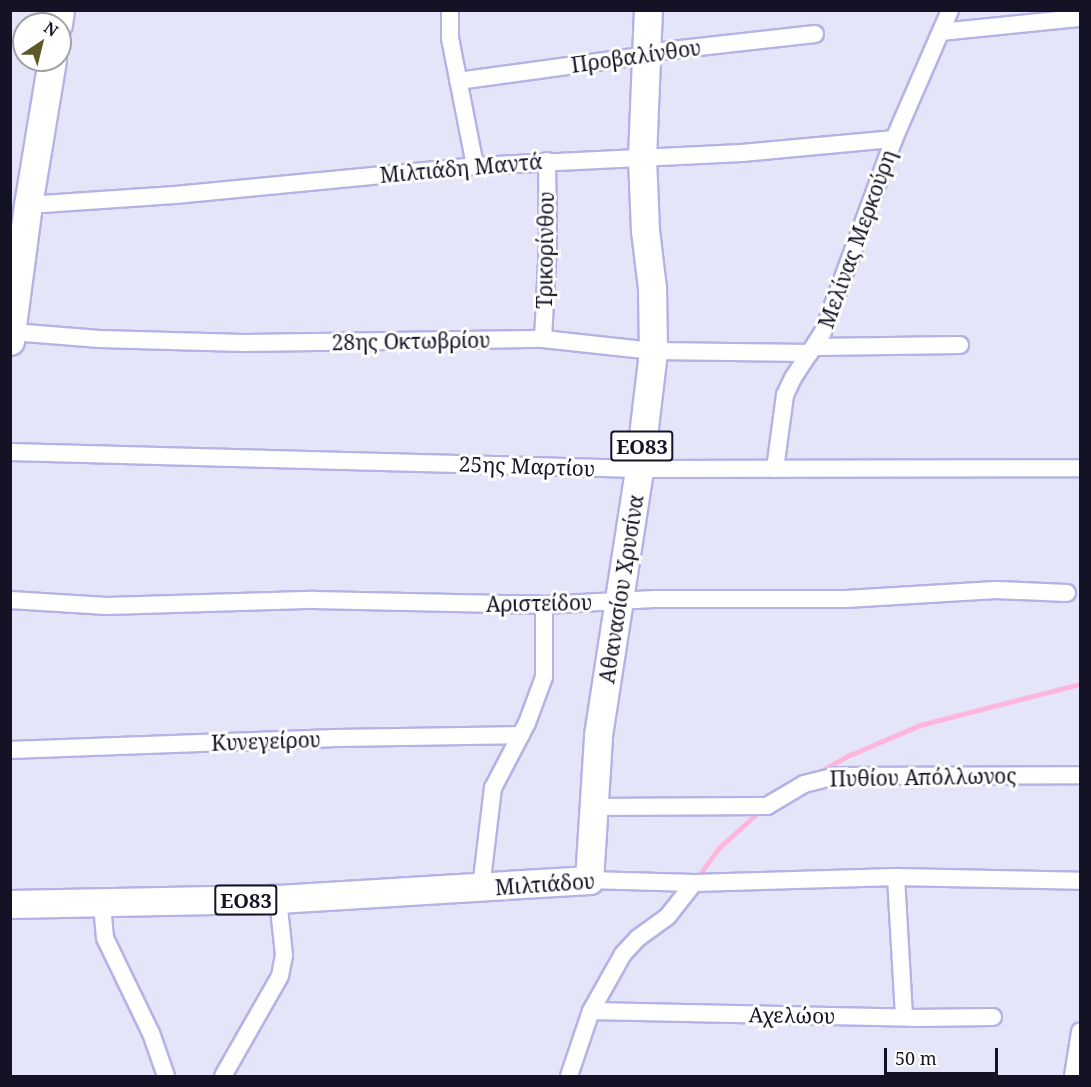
<!DOCTYPE html>
<html>
<head>
<meta charset="utf-8">
<style>
	body { margin:0 }
	#map { position:relative; width:1091px; height:1087px; overflow:hidden; background:#e5e5fa; font-family:"Noto Serif",serif }
	div>[style] { position:absolute }
	.stream>* { height:4.5px; margin:-2.25px; padding:0 2.25px; transform-origin:2.25px; border-radius:2.25px; background:#feb7dc }
	.roads { filter:drop-shadow(2px 0 #b5b3e5) drop-shadow(-2px 0 #b5b3e5) drop-shadow(0 2px #b5b3e5) drop-shadow(0 -2px #b5b3e5) }
	.minor>* { height:16px; margin:-8px; padding:0 8px; transform-origin:8px; border-radius:8px; background:#fff }
	.primary>* { height:27px; margin:-13.5px; padding:0 13.5px; transform-origin:13.5px; border-radius:13.5px; background:#fff }
	span { translate:-50% -50%; white-space:nowrap; text-align:center; line-height:1.15; -webkit-text-stroke:6px #fff; paint-order:stroke }
	.shield-label span { padding:2px 4px; background:#fff; border:2px solid; border-radius:4px; -webkit-text-stroke-width:0 }
	.shield-label { font-size:20px; color:#141325; font-weight:700 }
	.street-label { font-size:21px; color:#141325 }
	.frame { position:absolute; inset:0; border:12px solid #141325; pointer-events:none }
	.north { position:absolute; left:12px; top:12px; width:60px; height:60px; box-sizing:border-box; background:#fff; border:2px solid #a1a1a8; border-radius:50%; rotate:35deg; font-size:16px; font-weight:700; line-height:24px; text-align:center; color:#141325 }
	.north::after { content:''; display:block; margin:auto; width:21px; height:27px; background:#5c5a26; clip-path:polygon(50% 0,100% 100%,50% 72%,0 100%) }
	.scale { position:absolute; left:884px; top:1048px; width:114px; height:27px; box-sizing:border-box; border:3px solid #141325; border-top:0; padding-left:8px; font-size:18px; line-height:21px; white-space:nowrap; color:#141325; -webkit-text-stroke:4px #fff; paint-order:stroke }
</style>
</head>
<body>
<div id="map">
	<div class="stream">
		<i style="left:817px;top:773px;width:38px;rotate:-29deg"></i>
		<i style="left:850px;top:755px;width:76px;rotate:-23.2deg"></i>
		<i style="left:920px;top:725px;width:165px;rotate:-14.4deg"></i>
		<i style="left:697px;top:878px;width:36px;rotate:-54deg"></i>
		<i style="left:718px;top:849px;width:49px;rotate:-42.5deg"></i>
	</div>
	<div class="roads">
		<div class="minor">
			<i style="left:450px;top:10px;width:28px;rotate:90deg"></i>
			<i style="left:450px;top:38px;width:130px;rotate:78.9deg"></i>
			<i style="left:941px;top:32px;width:140px;rotate:-5.8deg"></i>
			<i style="left:458px;top:81px;width:178px;rotate:-7.8deg"></i>
			<i style="left:634px;top:57px;width:21px;rotate:-14deg"></i>
			<i style="left:654px;top:52px;width:162px;rotate:-6.4deg"></i>
			<i style="left:28px;top:205px;width:147px;rotate:-3.9deg"></i>
			<i style="left:175px;top:195px;width:301px;rotate:-5.5deg"></i>
			<i style="left:475px;top:166px;width:267px;rotate:-2.8deg"></i>
			<i style="left:742px;top:153px;width:153px;rotate:-5.3deg"></i>
			<i style="left:12px;top:332px;width:88px;rotate:4.5deg"></i>
			<i style="left:100px;top:339px;width:144px;rotate:1.6deg"></i>
			<i style="left:244px;top:343px;width:299px;rotate:-0.8deg"></i>
			<i style="left:543px;top:339px;width:111px;rotate:6.2deg"></i>
			<i style="left:653px;top:351px;width:157px;rotate:0.7deg"></i>
			<i style="left:543px;top:339px;width:96px;rotate:-87deg"></i>
			<i style="left:548px;top:243px;width:82px;rotate:-90.7deg"></i>
			<i style="left:815px;top:347px;width:145px;rotate:-0.8deg"></i>
			<i style="left:10px;top:452px;width:629px;rotate:1.55deg"></i>
			<i style="left:639px;top:469px;width:441px;rotate:-0.1deg"></i>
			<i style="left:775px;top:469px;width:75px;rotate:-82.3deg"></i>
			<i style="left:785px;top:395px;width:19px;rotate:-65deg"></i>
			<i style="left:793px;top:378px;width:55px;rotate:-56.9deg"></i>
			<i style="left:823px;top:332px;width:206px;rotate:-69.8deg"></i>
			<i style="left:894px;top:139px;width:141px;rotate:-66.5deg"></i>
			<i style="left:10px;top:600px;width:97px;rotate:3.5deg"></i>
			<i style="left:107px;top:606px;width:207px;rotate:-1.7deg"></i>
			<i style="left:314px;top:600px;width:230px;rotate:1.2deg"></i>
			<i style="left:544px;top:605px;width:110px;rotate:-3.1deg"></i>
			<i style="left:654px;top:599px;width:192px"></i>
			<i style="left:846px;top:599px;width:150px;rotate:-3.4deg"></i>
			<i style="left:996px;top:590px;width:71px;rotate:2.4deg"></i>
			<i style="left:10px;top:750px;width:326px;rotate:-2.1deg"></i>
			<i style="left:336px;top:738px;width:185px;rotate:-0.9deg"></i>
			<i style="left:593px;top:807px;width:174px;rotate:-0.3deg"></i>
			<i style="left:767px;top:806px;width:43px;rotate:-30.7deg"></i>
			<i style="left:804px;top:784px;width:32px;rotate:-14deg"></i>
			<i style="left:835px;top:776px;width:245px;rotate:-0.2deg"></i>
			<i style="left:896px;top:877px;width:140px;rotate:86.7deg"></i>
			<i style="left:589px;top:880px;width:105px;rotate:1.6deg"></i>
			<i style="left:694px;top:883px;width:202px;rotate:-1.7deg"></i>
			<i style="left:896px;top:877px;width:184px;rotate:1.2deg"></i>
			<i style="left:481px;top:888px;width:101px;rotate:-83.2deg"></i>
			<i style="left:493px;top:788px;width:73px;rotate:-62.4deg"></i>
			<i style="left:527px;top:723px;width:49px;rotate:-69.7deg"></i>
			<i style="left:544px;top:677px;width:72px;rotate:-90deg"></i>
			<i style="left:102px;top:904px;width:34px;rotate:85deg"></i>
			<i style="left:105px;top:938px;width:106px;rotate:64.2deg"></i>
			<i style="left:151px;top:1033px;width:46px;rotate:70.8deg"></i>
			<i style="left:591px;top:1011px;width:322px;rotate:1.2deg"></i>
			<i style="left:913px;top:1018px;width:80px;rotate:-0.7deg"></i>
			<i style="left:223px;top:1076px;width:115px;rotate:-60.3deg"></i>
			<i style="left:280px;top:976px;width:21px;rotate:-79deg"></i>
			<i style="left:284px;top:955px;width:56px;rotate:-96.1deg"></i>
			<i style="left:569px;top:1076px;width:69px;rotate:-71.3deg"></i>
			<i style="left:591px;top:1011px;width:65px;rotate:-60.7deg"></i>
			<i style="left:623px;top:954px;width:22px;rotate:-47deg"></i>
			<i style="left:638px;top:938px;width:37px;rotate:-36deg"></i>
			<i style="left:668px;top:916px;width:42px;rotate:-51.8deg"></i>
			<i style="left:1073px;top:1076px;width:45px;rotate:-81deg"></i>
		</div>
		<div class="primary">
			<i style="left:58px;top:24px;width:14px;rotate:-82deg"></i>
			<i style="left:10px;top:341px;width:137px;rotate:-82.5deg"></i>
			<i style="left:28px;top:205px;width:147px;rotate:-80.6deg"></i>
			<i style="left:10px;top:904px;width:268px;rotate:-1.1deg"></i>
			<i style="left:278px;top:899px;width:312px;rotate:-3.5deg"></i>
			<i style="left:589px;top:880px;width:145px;rotate:-86.4deg"></i>
			<i style="left:598px;top:735px;width:269px;rotate:-81.2deg"></i>
			<i style="left:639px;top:469px;width:119px;rotate:-83.2deg"></i>
			<i style="left:653px;top:351px;width:63px;rotate:-90.9deg"></i>
			<i style="left:652px;top:288px;width:58px;rotate:-96.9deg"></i>
			<i style="left:645px;top:230px;width:72px;rotate:-92.4deg"></i>
			<i style="left:642px;top:158px;width:148px;rotate:-87.7deg"></i>
		</div>
	</div>
	<div class="shield-label">
		<span style="left:642px;top:446px">ΕΟ83</span>
		<span style="left:246px;top:900px">ΕΟ83</span>
	</div>
	<div class="street-label">
		<span style="left:636px;top:56px;rotate:-8deg">Προβαλίνθου</span>
		<span style="left:461px;top:168px;rotate:-5deg">Μιλτιάδη Μαντά</span>
		<span style="left:857px;top:239px;rotate:-70deg">Μελίνας Μερκούρη</span>
		<span style="left:545px;top:250px;rotate:-89deg">Τρικορίνθου</span>
		<span style="left:411px;top:341px;rotate:-1deg">28ης Οκτωβρίου</span>
		<span style="left:527px;top:466px;rotate:2deg">25ης Μαρτίου</span>
		<span style="left:621px;top:589px;rotate:-81deg">Αθανασίου Χρυσίνα</span>
		<span style="left:539px;top:603px;rotate:-1deg">Αριστείδου</span>
		<span style="left:266px;top:741px;rotate:-2deg">Κυνεγείρου</span>
		<span style="left:923px;top:777px;rotate:-1deg">Πυθίου Απόλλωνος</span>
		<span style="left:545px;top:884px;rotate:-4deg">Μιλτιάδου</span>
		<span style="left:792px;top:1015px;rotate:1deg">Αχελώου</span>
	</div>
	<div class="frame"></div>
	<div class="north">N</div>
	<div class="scale">50 m</div>
</div>
</body>
</html>
